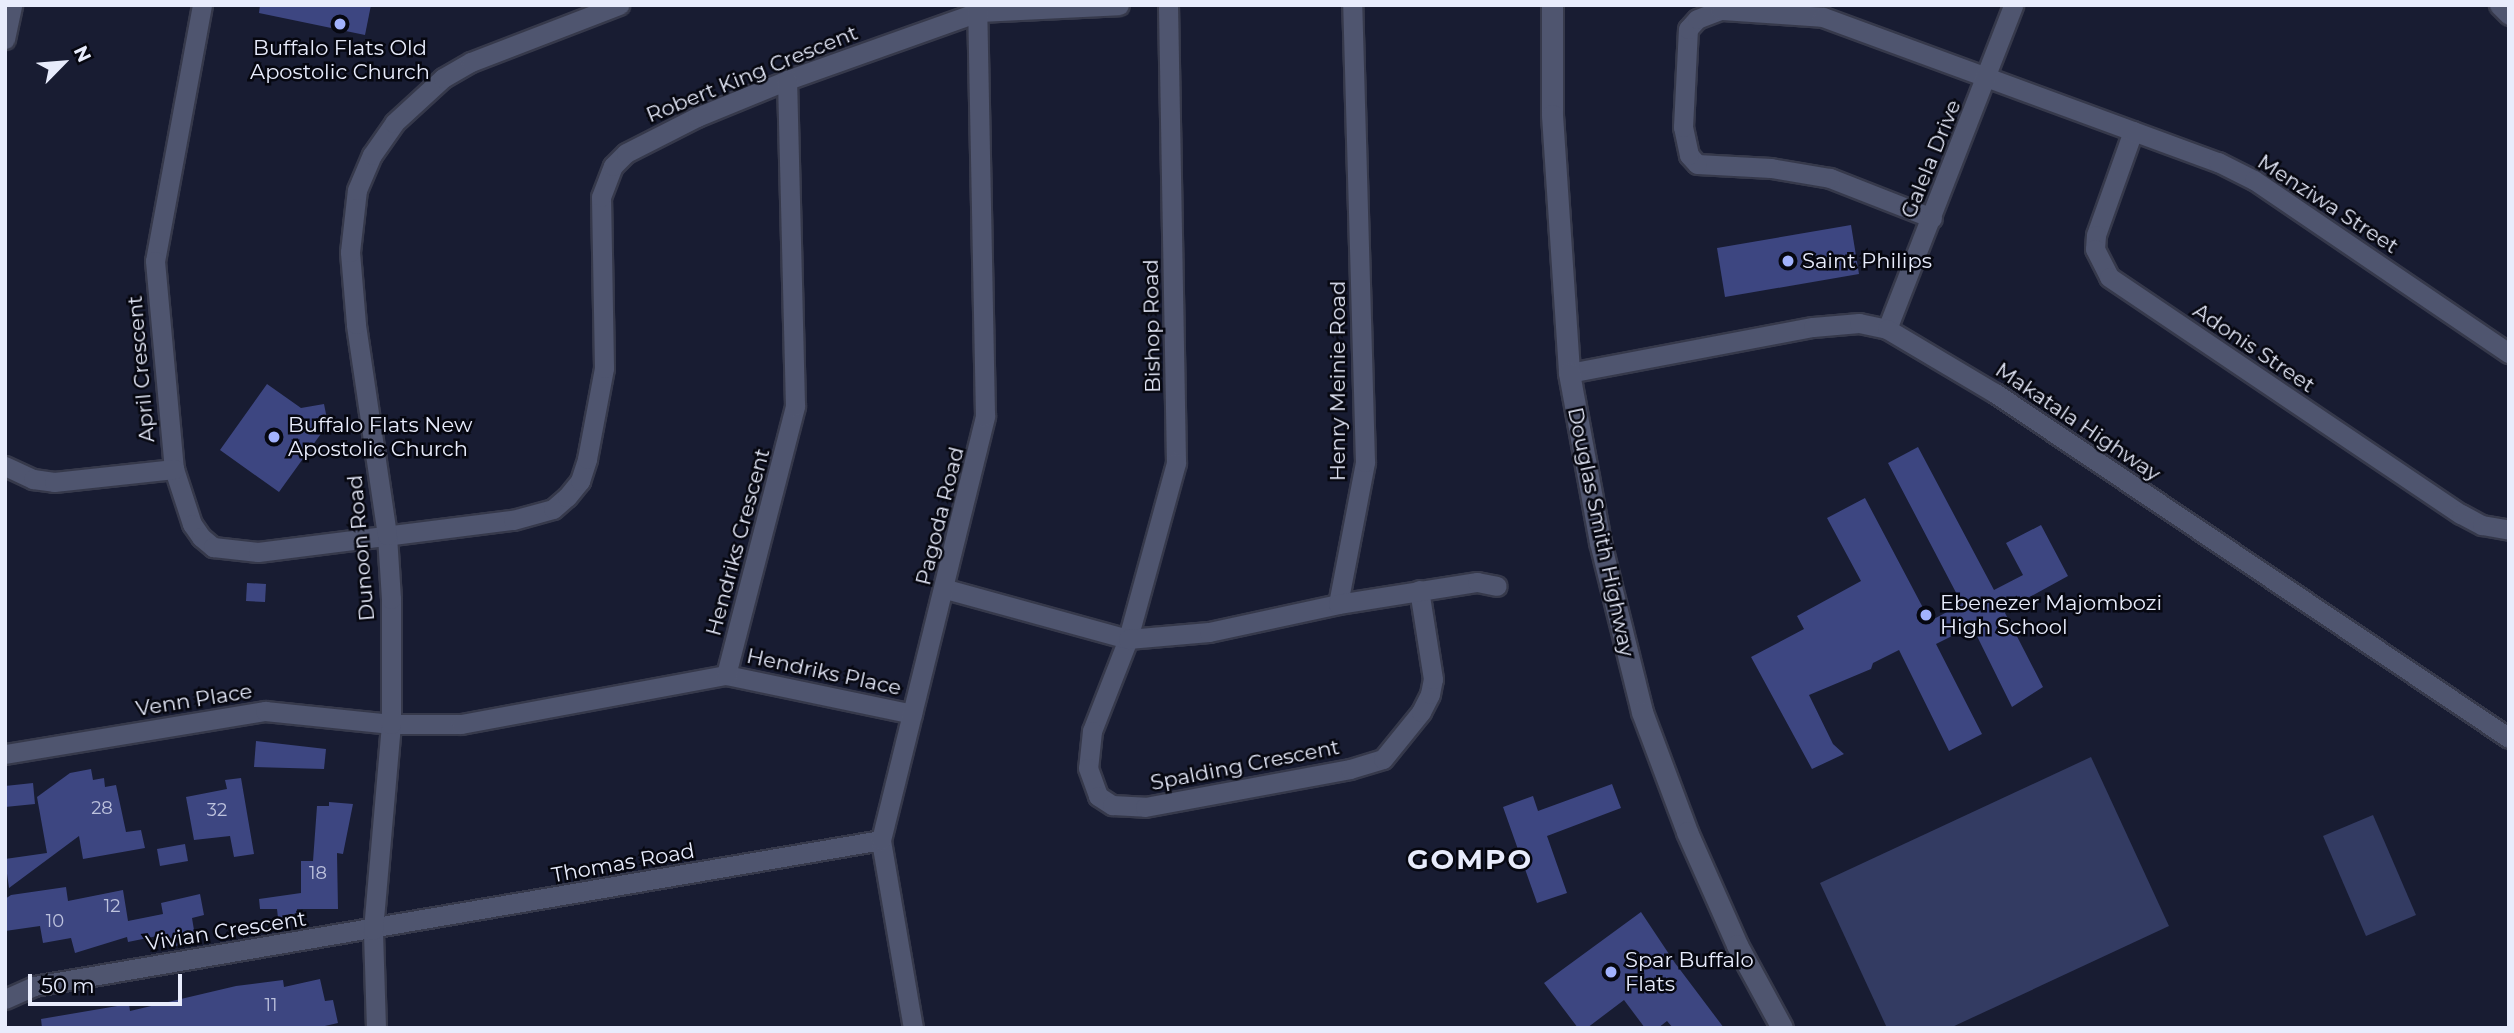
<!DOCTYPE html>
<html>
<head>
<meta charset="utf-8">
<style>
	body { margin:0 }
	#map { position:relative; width:2514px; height:1033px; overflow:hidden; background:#181c32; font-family:Montserrat,sans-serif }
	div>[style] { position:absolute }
	.green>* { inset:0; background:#333b62 }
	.building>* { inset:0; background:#3d4681 }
	.roads { filter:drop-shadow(2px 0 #36394b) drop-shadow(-2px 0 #36394b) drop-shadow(0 2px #36394b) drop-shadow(0 -2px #36394b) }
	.street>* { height:19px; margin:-9.5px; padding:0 9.5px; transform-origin:9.5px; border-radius:9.5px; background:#4f556f }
	.secondary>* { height:21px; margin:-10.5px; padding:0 10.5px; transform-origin:10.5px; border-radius:10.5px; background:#4f556f }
	.dots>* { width:19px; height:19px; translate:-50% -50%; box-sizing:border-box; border:4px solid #060710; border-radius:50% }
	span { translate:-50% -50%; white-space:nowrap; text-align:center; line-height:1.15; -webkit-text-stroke:5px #060710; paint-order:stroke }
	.number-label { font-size:18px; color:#bdc2dd }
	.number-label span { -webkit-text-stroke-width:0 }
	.poi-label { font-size:21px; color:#e8ecfc }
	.left { translate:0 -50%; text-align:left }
	.street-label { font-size:21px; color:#e8ecfc }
	.district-label { font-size:28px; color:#e8ecfc; font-weight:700; letter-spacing:2px }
	.frame { position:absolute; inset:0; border:7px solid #e8ecfc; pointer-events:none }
	.north { position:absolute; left:28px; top:28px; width:70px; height:70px; -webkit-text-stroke:5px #060710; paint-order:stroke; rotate:65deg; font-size:19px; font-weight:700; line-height:28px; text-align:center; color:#e8ecfc }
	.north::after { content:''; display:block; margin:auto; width:24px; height:32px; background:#e8ecfc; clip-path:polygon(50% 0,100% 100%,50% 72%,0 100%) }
	.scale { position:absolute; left:28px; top:974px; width:154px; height:32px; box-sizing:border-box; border:4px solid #e8ecfc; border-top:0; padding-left:9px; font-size:21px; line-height:24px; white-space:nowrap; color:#e8ecfc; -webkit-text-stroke:5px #060710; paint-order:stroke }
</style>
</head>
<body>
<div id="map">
	<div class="green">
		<i style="clip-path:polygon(2091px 757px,2169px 926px,1950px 1028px,1887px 1028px,1820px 883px)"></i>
		<i style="clip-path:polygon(2373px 815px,2416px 915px,2366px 936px,2323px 836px)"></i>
	</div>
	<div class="building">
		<i style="clip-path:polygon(260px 5px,371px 5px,365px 35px,259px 13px)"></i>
		<i style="clip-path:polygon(1851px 225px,1859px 274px,1725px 297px,1717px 248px)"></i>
		<i style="clip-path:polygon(267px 384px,301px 408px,324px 404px,328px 424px,279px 492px,220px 450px)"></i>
		<i style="clip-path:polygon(1918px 447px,1994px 590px,2023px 575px,2006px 543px,2041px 525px,2068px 576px,2004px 611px,2043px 687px,2012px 707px,1972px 626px,1936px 644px,1982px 734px,1949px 751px,1899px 650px,1873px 663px,1871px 669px,1809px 695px,1833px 744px,1844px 754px,1812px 769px,1751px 657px,1804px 629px,1797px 616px,1861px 581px,1827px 518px,1865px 498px,1930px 621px,1962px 604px,1888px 463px)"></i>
		<i style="clip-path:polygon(247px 583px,266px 584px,265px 602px,246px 601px)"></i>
		<i style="clip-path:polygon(256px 741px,326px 749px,324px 769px,254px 767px)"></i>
		<i style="clip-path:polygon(91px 769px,93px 780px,104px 778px,105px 787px,116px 785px,126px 832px,141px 830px,145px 848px,83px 859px,79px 836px,9px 888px,5px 859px,47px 853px,37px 797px,70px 773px)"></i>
		<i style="clip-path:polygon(241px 778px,254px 854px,234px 857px,230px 836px,194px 840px,186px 797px,227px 789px,225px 780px)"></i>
		<i style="clip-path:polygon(33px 783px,35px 804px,5px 807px,5px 786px)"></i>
		<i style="clip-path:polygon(1612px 784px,1621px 808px,1547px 836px,1567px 893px,1537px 903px,1503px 807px,1533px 796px,1538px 811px)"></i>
		<i style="clip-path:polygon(329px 802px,353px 804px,343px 854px,337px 853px,338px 909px,297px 909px,297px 915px,278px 918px,277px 909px,260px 909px,259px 899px,301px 893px,301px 861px,313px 861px,317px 806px,329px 806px)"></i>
		<i style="clip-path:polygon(185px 844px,188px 861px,160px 866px,157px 849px)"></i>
		<i style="clip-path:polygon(66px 887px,68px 901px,123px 890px,128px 921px,163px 914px,161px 903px,200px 894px,204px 915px,192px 918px,196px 942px,170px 947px,167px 934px,128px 942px,127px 937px,75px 953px,71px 938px,43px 943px,40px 926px,5px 931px,5px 899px,11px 895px)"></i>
		<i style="clip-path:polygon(1641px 912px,1675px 963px,1724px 1028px,1673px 1028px,1667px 1021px,1658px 1028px,1645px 1028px,1624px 1000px,1587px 1028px,1578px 1028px,1544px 983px)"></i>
		<i style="clip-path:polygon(320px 979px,325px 1001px,333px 1000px,338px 1023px,316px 1028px,42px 1028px,41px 1019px,129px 1004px,130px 1011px,236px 986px,283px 980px,284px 987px)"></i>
	</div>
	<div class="roads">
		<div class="street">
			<i style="left:202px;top:5px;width:260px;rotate:100.4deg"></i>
			<i style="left:155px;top:261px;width:209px;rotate:84.8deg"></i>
			<i style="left:174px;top:469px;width:58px;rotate:71.9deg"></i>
			<i style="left:192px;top:524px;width:16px;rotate:55deg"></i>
			<i style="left:201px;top:537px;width:16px;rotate:40deg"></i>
			<i style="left:213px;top:547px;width:45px;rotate:6.3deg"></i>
			<i style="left:258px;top:552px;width:257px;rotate:-7.2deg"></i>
			<i style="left:513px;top:520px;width:41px;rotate:-15.4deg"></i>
			<i style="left:553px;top:509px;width:18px;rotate:-41deg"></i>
			<i style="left:567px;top:497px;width:21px;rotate:-51deg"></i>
			<i style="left:580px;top:481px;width:23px;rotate:-72deg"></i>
			<i style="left:587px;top:459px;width:93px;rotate:-79.4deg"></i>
			<i style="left:604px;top:368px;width:171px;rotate:-91deg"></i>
			<i style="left:601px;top:197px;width:33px;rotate:-69deg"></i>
			<i style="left:613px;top:166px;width:18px;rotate:-45deg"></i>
			<i style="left:626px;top:153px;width:80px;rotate:-26.9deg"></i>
			<i style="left:697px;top:117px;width:97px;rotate:-22.3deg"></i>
			<i style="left:787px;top:80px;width:203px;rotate:-19.6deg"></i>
			<i style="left:978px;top:12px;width:141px;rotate:-2.8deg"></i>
			<i style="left:1168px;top:5px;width:458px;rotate:89deg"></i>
			<i style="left:1176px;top:463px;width:182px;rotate:105.3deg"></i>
			<i style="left:1128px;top:639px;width:99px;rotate:111.4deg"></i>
			<i style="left:1092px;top:731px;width:37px;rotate:96deg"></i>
			<i style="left:1088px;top:768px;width:30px;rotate:70deg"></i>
			<i style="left:1098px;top:796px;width:17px;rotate:33deg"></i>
			<i style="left:1112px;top:805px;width:33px;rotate:3deg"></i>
			<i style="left:1145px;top:807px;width:208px;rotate:-10.5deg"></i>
			<i style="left:1350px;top:769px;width:34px;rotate:-17deg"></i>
			<i style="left:1383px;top:759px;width:60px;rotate:-51deg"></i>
			<i style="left:1421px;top:712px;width:20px;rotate:-63deg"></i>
			<i style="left:1430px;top:694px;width:15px;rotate:-79deg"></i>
			<i style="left:1433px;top:679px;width:90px;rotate:-98.9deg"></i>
			<i style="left:2499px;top:5px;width:14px;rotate:45deg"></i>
			<i style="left:5px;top:39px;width:35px;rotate:-78deg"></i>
			<i style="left:2133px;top:131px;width:110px;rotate:109.6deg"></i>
			<i style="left:2096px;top:235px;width:14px;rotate:94deg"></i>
			<i style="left:2095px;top:249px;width:31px;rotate:63deg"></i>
			<i style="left:2109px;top:277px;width:424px;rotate:34deg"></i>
			<i style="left:2461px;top:514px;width:24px;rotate:28deg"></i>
			<i style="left:2482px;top:525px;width:27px;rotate:10deg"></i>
			<i style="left:1932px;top:218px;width:110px;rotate:-158.6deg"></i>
			<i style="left:1830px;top:178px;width:60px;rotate:-170.4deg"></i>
			<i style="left:1771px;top:168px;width:74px;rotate:-176.9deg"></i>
			<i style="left:1697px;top:164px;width:12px;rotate:-132deg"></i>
			<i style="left:1689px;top:155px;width:29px;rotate:-102deg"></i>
			<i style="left:1683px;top:127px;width:98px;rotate:-87.1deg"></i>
			<i style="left:1688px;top:29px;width:13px;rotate:-48deg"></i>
			<i style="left:1697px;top:19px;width:26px;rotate:-21deg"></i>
			<i style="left:1721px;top:10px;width:102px;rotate:3.9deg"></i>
			<i style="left:1823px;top:17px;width:421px;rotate:20.2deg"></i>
			<i style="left:2218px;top:162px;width:40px;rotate:26.6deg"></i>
			<i style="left:2254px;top:180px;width:308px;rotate:34.2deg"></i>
			<i style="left:1887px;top:329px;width:348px;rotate:-68.7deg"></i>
			<i style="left:1569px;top:373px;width:248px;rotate:-10.7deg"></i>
			<i style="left:1813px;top:327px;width:46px;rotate:-5deg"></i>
			<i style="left:1859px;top:323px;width:29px;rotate:12deg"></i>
			<i style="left:1887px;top:329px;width:126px;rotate:30.7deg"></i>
			<i style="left:1995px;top:393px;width:619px;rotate:33.87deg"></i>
			<i style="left:5px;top:466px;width:31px;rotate:25deg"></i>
			<i style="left:33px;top:479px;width:21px;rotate:8deg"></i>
			<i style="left:54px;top:482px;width:121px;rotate:-6.2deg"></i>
			<i style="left:946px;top:589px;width:189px;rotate:15.4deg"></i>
			<i style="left:1128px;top:639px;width:81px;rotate:-4.9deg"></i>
			<i style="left:1209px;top:632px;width:132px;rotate:-12.2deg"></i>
			<i style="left:1338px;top:604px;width:145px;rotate:-79.2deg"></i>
			<i style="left:1365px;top:462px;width:457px;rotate:-91.6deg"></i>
			<i style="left:1338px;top:604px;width:141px;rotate:-9deg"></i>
			<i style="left:1477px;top:582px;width:20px;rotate:11deg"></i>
			<i style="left:726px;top:675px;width:190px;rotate:11.8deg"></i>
			<i style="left:5px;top:754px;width:264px;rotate:-9.4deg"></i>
			<i style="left:265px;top:711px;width:127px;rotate:5.9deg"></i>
			<i style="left:391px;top:724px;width:70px"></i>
			<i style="left:461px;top:724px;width:269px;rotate:-10.5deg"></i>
			<i style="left:726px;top:675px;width:278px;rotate:-75.6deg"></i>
			<i style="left:795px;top:406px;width:326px;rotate:-91.4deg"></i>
			<i style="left:5px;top:999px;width:32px;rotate:-24deg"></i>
			<i style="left:34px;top:986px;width:859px;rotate:-9.78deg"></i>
			<i style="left:376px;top:1028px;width:98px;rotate:-91.8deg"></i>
			<i style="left:373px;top:930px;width:207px;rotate:-85deg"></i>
			<i style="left:391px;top:724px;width:125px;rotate:-90deg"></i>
			<i style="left:391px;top:599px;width:64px;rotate:-93.6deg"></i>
			<i style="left:387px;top:535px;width:213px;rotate:-98.4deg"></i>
			<i style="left:356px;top:324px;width:72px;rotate:-94.8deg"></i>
			<i style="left:350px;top:252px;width:62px;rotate:-83.6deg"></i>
			<i style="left:357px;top:190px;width:38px;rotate:-67deg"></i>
			<i style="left:372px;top:155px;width:39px;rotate:-55deg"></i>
			<i style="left:394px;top:123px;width:67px;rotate:-42.6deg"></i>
			<i style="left:443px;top:78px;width:32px;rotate:-30deg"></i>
			<i style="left:471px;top:62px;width:159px;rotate:-21.1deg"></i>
			<i style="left:913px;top:1028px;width:191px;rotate:-99.7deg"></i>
			<i style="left:881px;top:840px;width:437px;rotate:-76.2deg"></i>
			<i style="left:985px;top:416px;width:411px;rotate:-91.1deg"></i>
		</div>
		<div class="secondary">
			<i style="left:1552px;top:5px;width:110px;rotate:90deg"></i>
			<i style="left:1552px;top:115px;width:259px;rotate:86.2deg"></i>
			<i style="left:1569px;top:373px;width:172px;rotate:79.6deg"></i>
			<i style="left:1600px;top:542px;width:175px;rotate:76.1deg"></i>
			<i style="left:1642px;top:712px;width:128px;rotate:69.4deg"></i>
			<i style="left:1687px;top:832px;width:124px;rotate:66.1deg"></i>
			<i style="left:1737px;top:945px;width:94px;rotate:61.5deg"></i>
		</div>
	</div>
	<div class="dots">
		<i style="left:340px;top:24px;background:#a2b2fd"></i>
		<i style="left:1788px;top:261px;background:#a2b2fd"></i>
		<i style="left:274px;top:437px;background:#a2b2fd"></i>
		<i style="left:1926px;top:615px;background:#a2b2fd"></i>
		<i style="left:1611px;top:972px;background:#a2b2fd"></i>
	</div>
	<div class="number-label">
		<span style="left:102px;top:808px">28</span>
		<span style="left:217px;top:810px">32</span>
		<span style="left:318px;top:873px">18</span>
		<span style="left:112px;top:906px">12</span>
		<span style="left:55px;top:921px">10</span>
		<span style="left:271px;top:1005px">11</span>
	</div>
	<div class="poi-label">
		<span style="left:340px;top:60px">Buffalo Flats Old<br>Apostolic Church</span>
		<span class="left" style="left:1802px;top:261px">Saint Philips</span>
		<span class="left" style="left:288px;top:437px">Buffalo Flats New<br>Apostolic Church</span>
		<span class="left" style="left:1940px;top:615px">Ebenezer Majombozi<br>High School</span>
		<span class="left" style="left:1625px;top:972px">Spar Buffalo<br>Flats</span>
	</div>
	<div class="street-label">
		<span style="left:752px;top:74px;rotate:-22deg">Robert King Crescent</span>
		<span style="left:1931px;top:159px;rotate:-68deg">Galela Drive</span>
		<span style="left:2328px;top:204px;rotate:33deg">Menziwa Street</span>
		<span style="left:1152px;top:326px;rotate:-91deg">Bishop Road</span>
		<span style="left:2254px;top:348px;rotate:34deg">Adonis Street</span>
		<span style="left:141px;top:369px;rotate:-95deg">April Crescent</span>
		<span style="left:1338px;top:381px;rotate:-90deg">Henry Meinie Road</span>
		<span style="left:2078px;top:422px;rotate:34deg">Makatala Highway</span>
		<span style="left:940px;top:516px;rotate:-76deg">Pagoda Road</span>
		<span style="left:1601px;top:532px;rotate:78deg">Douglas Smith Highway</span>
		<span style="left:738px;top:542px;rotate:-75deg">Hendriks Crescent</span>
		<span style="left:361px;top:548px;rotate:-95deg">Dunoon Road</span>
		<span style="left:824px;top:672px;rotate:12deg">Hendriks Place</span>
		<span style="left:194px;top:700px;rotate:-9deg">Venn Place</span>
		<span style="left:1245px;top:765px;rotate:-11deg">Spalding Crescent</span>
		<span style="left:623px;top:863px;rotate:-10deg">Thomas Road</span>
		<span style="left:226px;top:931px;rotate:-9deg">Vivian Crescent</span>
	</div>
	<div class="district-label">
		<span style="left:1470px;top:859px">GOMPO</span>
	</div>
	<div class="frame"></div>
	<div class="north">N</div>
	<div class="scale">50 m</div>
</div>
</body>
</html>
